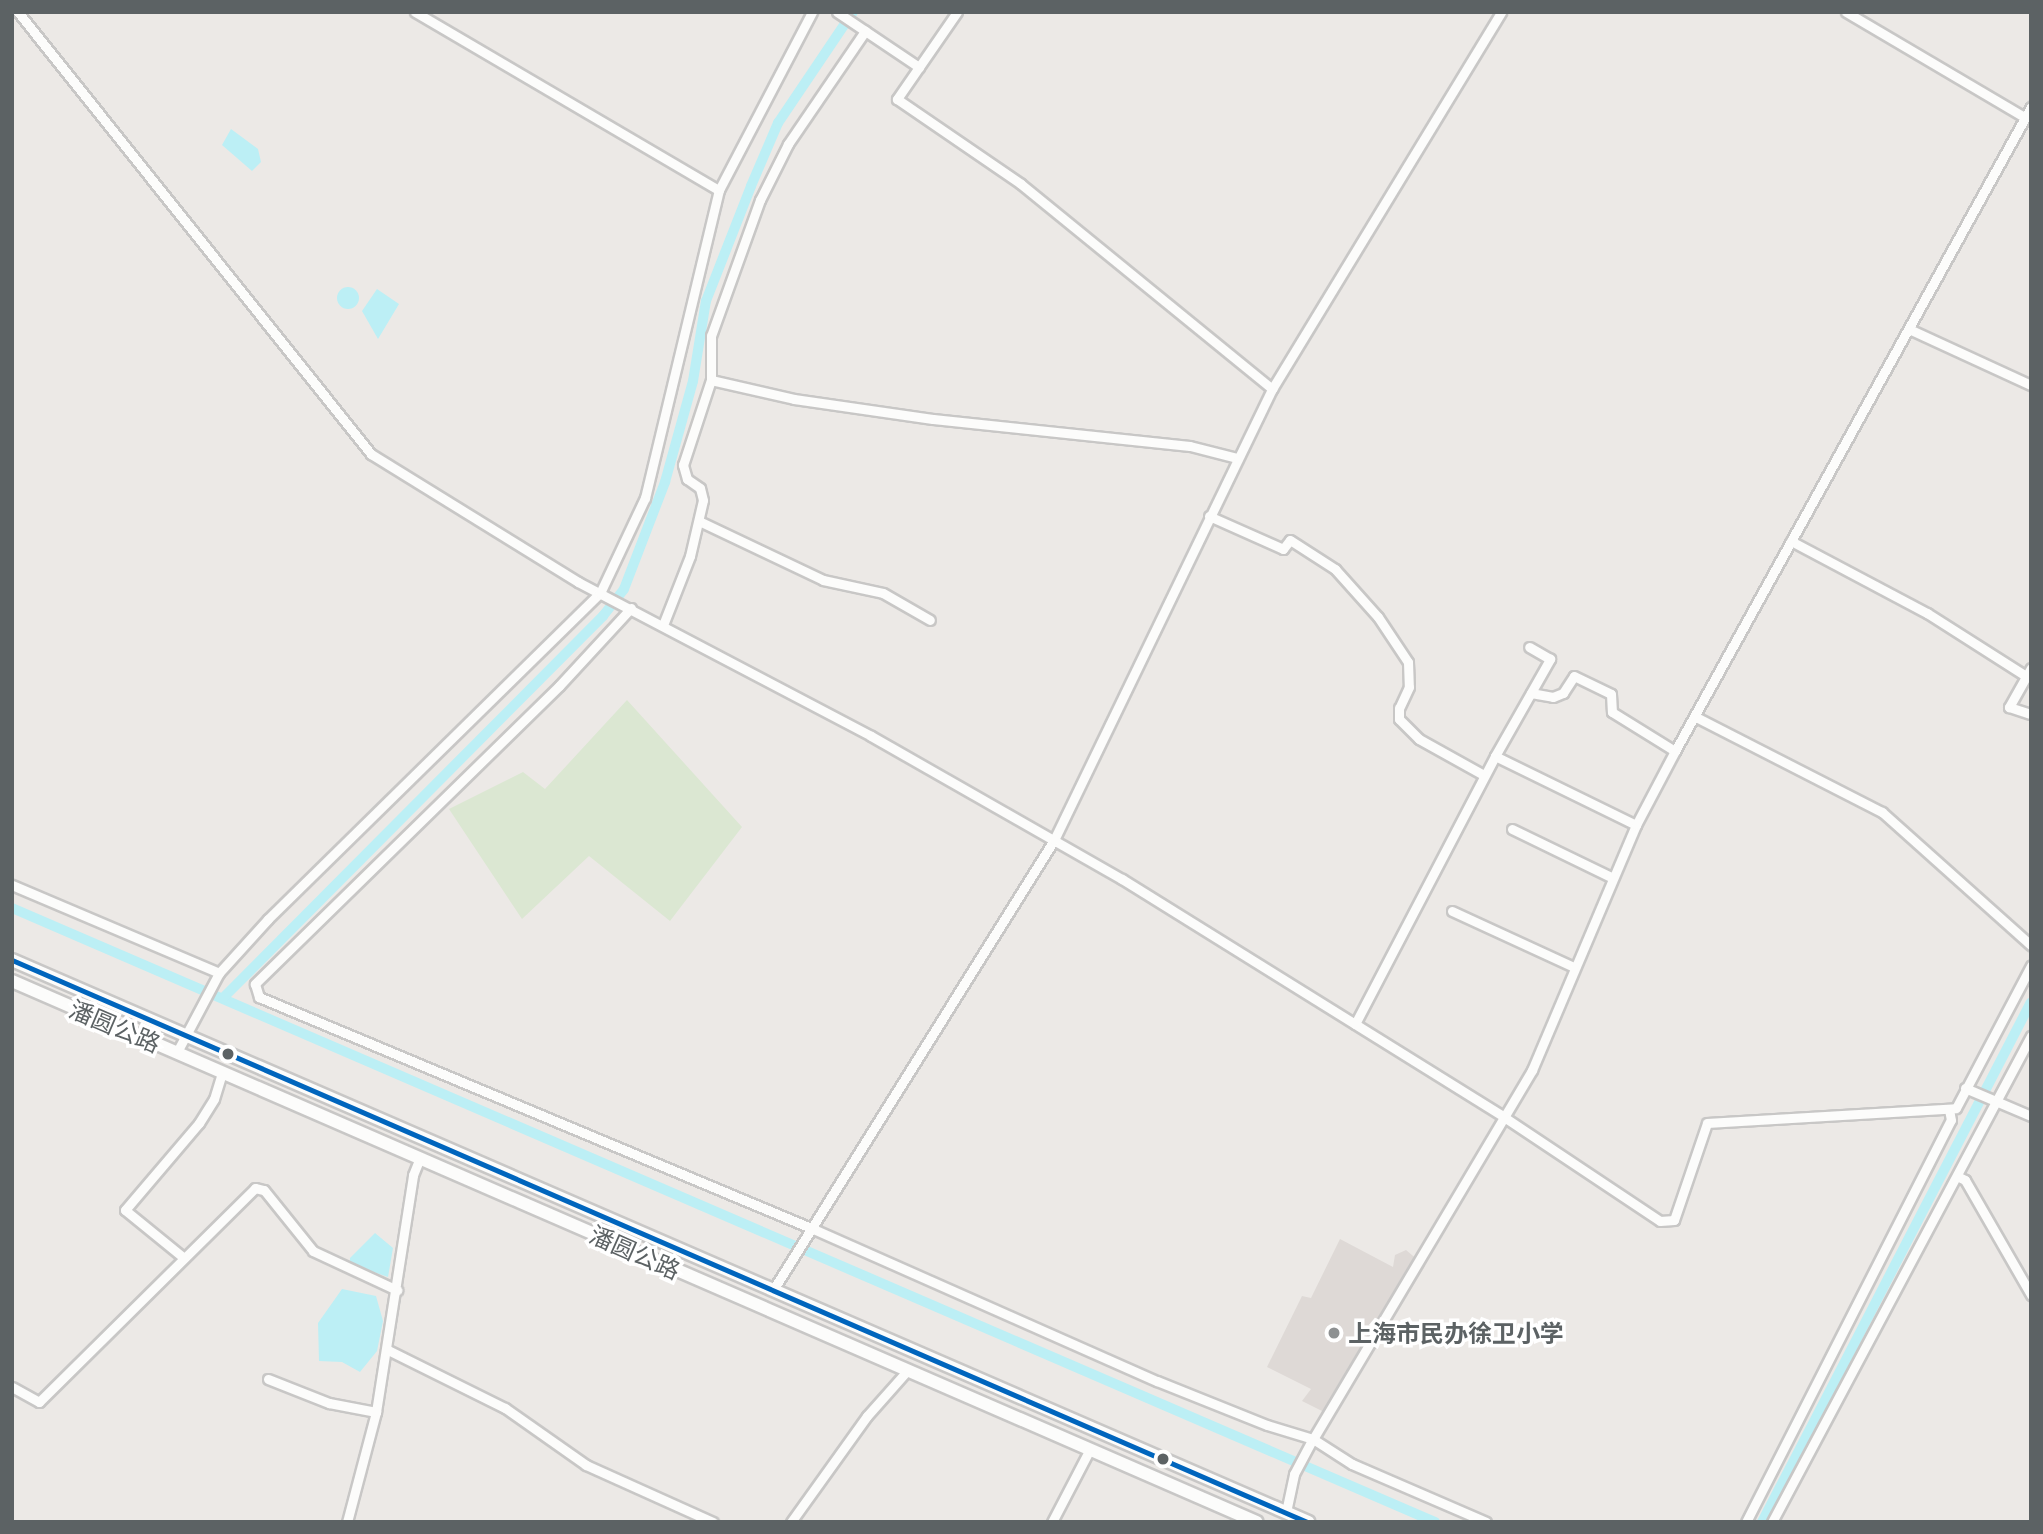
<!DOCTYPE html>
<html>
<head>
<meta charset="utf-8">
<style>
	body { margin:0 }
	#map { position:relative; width:2043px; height:1534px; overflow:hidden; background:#ece9e6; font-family:Lato,"Noto Sans SC",sans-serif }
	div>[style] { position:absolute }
	.education>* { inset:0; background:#ded9d6 }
	.green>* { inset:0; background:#dbe7d2 }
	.water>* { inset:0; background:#bceff5 }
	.round { border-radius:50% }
	.canal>* { height:10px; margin:-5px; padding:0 5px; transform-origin:5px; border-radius:5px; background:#bceff5 }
	.roads { filter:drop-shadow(2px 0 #c8c7c6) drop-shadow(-2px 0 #c8c7c6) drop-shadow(0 2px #c8c7c6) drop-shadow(0 -2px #c8c7c6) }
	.minor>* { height:9px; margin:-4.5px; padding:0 4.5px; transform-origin:4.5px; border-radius:4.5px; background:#fcfcfb }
	.secondary>* { height:12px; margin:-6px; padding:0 6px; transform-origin:6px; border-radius:6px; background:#fcfcfb }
	.bus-1>* { height:5px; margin:-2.5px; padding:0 2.5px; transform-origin:2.5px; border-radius:2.5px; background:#0065bd }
	.dots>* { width:19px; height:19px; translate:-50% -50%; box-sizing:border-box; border:4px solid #fff; border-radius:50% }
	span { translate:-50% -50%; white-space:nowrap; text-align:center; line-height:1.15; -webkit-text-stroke:7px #fff; paint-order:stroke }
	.street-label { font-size:24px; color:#5c6264 }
	.poi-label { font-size:24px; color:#5c6264; font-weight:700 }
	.left { translate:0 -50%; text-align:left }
	.frame { position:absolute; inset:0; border:14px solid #5c6264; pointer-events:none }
</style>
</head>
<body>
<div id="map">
	<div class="education">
		<i style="clip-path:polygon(1340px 1239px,1393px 1267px,1395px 1255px,1406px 1250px,1425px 1266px,1334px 1417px,1302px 1401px,1311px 1389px,1267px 1367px,1302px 1296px,1311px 1298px)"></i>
	</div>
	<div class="green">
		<i style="clip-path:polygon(627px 700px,742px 827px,670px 921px,589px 856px,522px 919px,449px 809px,523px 772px,545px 789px)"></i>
	</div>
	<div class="water">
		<i style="clip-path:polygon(231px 129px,258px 149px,261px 162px,252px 171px,222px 145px)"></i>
		<i class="round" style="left:337px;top:287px;width:22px;height:22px"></i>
		<i style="clip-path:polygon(377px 289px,399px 304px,378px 339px,362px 311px)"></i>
		<i style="clip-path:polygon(375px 1233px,393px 1248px,388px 1277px,350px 1264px,350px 1258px)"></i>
		<i style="clip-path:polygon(342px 1289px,376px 1296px,383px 1321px,377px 1351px,360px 1372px,342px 1362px,319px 1361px,318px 1323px)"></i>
	</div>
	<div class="canal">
		<i style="left:12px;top:908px;width:1550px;rotate:23.34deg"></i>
		<i style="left:223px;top:998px;width:539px;rotate:-45.15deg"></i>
		<i style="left:603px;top:616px;width:34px;rotate:-52deg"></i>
		<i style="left:624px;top:589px;width:115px;rotate:-69deg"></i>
		<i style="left:665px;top:482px;width:105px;rotate:-74.5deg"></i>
		<i style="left:693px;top:381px;width:81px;rotate:-80.8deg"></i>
		<i style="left:706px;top:301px;width:123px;rotate:-68.6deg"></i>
		<i style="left:751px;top:186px;width:69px;rotate:-66.8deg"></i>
		<i style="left:778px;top:123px;width:134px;rotate:-56deg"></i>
		<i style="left:1762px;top:1522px;width:585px;rotate:-62.65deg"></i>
	</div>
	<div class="roads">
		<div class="minor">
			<i style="left:18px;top:12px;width:566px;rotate:51.39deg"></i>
			<i style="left:371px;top:454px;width:243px;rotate:31.7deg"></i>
			<i style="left:578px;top:582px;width:331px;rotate:27.7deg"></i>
			<i style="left:871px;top:736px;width:289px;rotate:29.7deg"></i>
			<i style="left:1122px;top:879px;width:450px;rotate:31.9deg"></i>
			<i style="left:1504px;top:1117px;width:187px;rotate:33.7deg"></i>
			<i style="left:1660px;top:1221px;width:14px;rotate:-4deg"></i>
			<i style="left:1674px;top:1220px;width:102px;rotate:-71.2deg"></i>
			<i style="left:1707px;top:1123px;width:249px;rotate:-3.4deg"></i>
			<i style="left:1956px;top:1108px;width:161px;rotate:-62.2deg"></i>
			<i style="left:415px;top:12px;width:352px;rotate:30.4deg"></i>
			<i style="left:837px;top:12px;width:99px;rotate:33.9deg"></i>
			<i style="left:957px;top:12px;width:106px;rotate:124.6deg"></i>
			<i style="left:897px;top:99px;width:150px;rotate:34.4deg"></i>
			<i style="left:1021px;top:184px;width:324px;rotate:39.2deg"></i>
			<i style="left:1846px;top:12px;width:207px;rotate:30.5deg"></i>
			<i style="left:1909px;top:329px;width:134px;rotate:24.7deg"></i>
			<i style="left:711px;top:380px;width:85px;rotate:12.9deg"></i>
			<i style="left:794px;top:399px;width:140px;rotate:8.2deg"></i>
			<i style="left:933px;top:419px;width:258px;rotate:6deg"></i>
			<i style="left:1190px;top:446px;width:49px;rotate:14.3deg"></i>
			<i style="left:1209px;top:516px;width:81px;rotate:24deg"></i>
			<i style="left:1283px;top:549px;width:11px;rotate:-52deg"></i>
			<i style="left:1290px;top:540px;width:54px;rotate:32.8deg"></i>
			<i style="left:1335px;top:569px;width:64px;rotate:48.1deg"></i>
			<i style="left:1378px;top:617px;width:54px;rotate:56.3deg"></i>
			<i style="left:1408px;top:662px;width:25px;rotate:88deg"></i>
			<i style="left:1409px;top:687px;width:23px;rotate:115deg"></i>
			<i style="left:1399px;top:708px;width:11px;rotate:90deg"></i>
			<i style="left:1399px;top:719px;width:28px;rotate:45deg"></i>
			<i style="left:1419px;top:739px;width:72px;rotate:29.1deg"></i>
			<i style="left:699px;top:521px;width:137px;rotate:25.4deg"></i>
			<i style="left:823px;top:580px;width:61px;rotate:12.2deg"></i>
			<i style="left:883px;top:593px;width:54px;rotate:29.9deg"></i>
			<i style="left:1791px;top:541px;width:154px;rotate:27.9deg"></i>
			<i style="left:1927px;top:613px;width:117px;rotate:32.5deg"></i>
			<i style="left:631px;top:608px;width:106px;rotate:132.7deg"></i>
			<i style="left:559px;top:686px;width:426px;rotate:135.6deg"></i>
			<i style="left:255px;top:984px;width:14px;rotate:73deg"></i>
			<i style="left:259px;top:997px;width:598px;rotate:22.71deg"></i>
			<i style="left:811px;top:1228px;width:378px;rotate:23.9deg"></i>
			<i style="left:1157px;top:1381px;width:118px;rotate:21.8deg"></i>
			<i style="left:1267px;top:1425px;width:48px;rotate:16.9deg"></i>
			<i style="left:1313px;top:1439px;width:46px;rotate:32.7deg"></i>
			<i style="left:1352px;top:1464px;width:146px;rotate:23.4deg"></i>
			<i style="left:663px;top:625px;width:74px;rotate:-68.6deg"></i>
			<i style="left:690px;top:556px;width:57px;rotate:-76.9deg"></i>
			<i style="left:703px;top:500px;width:12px;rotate:-104deg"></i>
			<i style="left:700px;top:488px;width:16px;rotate:-145deg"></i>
			<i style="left:687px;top:479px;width:15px;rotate:-106deg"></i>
			<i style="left:683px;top:465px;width:89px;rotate:-71.8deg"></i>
			<i style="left:711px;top:380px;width:44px;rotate:-90deg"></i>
			<i style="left:711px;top:336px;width:145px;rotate:-70.2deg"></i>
			<i style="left:760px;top:200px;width:63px;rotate:-63.4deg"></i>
			<i style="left:788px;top:144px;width:137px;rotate:-55.7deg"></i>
			<i style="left:2031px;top:668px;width:45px;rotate:119.4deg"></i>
			<i style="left:2009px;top:707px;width:23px;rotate:18deg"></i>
			<i style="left:1531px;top:693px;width:22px;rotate:10deg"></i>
			<i style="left:1553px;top:697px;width:11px;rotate:-22deg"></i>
			<i style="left:1563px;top:693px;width:20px;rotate:-57deg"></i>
			<i style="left:1574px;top:676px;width:41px;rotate:25.9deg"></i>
			<i style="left:1611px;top:694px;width:18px;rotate:87deg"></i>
			<i style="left:1612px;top:712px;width:74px;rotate:31.8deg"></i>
			<i style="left:1696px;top:717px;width:209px;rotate:27.1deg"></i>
			<i style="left:1882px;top:812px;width:200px;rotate:41.8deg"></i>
			<i style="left:1495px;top:756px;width:112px;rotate:-60.4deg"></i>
			<i style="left:1550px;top:659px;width:24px;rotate:-150deg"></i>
			<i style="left:1512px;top:829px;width:112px;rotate:25.9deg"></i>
			<i style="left:12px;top:885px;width:225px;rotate:23deg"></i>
			<i style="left:219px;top:973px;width:89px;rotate:118deg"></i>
			<i style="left:1452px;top:911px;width:134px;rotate:24.7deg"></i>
			<i style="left:219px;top:973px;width:73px;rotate:-47.8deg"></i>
			<i style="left:268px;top:919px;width:465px;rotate:-44.5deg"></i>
			<i style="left:600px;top:593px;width:105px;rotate:-64.7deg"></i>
			<i style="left:645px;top:498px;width:317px;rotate:-76.5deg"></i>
			<i style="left:719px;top:190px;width:201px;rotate:-62.4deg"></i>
			<i style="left:1355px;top:1024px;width:302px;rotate:-62.4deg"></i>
			<i style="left:1495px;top:756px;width:157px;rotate:26.1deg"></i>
			<i style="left:1965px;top:1088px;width:72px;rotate:23deg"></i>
			<i style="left:1957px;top:1176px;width:9px;rotate:27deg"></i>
			<i style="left:1965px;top:1180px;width:133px;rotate:60.1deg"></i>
			<i style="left:184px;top:1258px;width:76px;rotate:-140.9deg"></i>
			<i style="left:125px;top:1210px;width:114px;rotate:-49.6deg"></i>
			<i style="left:199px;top:1123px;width:28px;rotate:-58deg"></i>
			<i style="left:214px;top:1099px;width:28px;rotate:-73deg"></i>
			<i style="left:773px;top:1290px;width:531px;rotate:-58.02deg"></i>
			<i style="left:1054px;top:840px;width:501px;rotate:-64.2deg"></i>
			<i style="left:1272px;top:389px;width:441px;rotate:-58.7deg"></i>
			<i style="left:388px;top:1350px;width:131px;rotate:26.4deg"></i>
			<i style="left:505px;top:1408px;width:99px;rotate:35.1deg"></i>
			<i style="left:586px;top:1465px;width:139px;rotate:24.2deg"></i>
			<i style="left:268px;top:1379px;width:66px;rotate:21.5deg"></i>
			<i style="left:329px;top:1403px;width:48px;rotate:10.8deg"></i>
			<i style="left:12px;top:1387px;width:31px;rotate:29deg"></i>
			<i style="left:39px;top:1402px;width:304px;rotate:-44.7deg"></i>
			<i style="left:255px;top:1188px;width:9px;rotate:13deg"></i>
			<i style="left:264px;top:1190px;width:78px;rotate:51.2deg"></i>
			<i style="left:313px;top:1251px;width:93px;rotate:24.9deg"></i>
			<i style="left:1286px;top:1512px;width:39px;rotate:-78deg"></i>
			<i style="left:1294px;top:1474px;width:40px;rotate:-62deg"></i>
			<i style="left:1313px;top:1439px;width:429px;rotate:-59.3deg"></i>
			<i style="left:1532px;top:1070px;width:266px;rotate:-67deg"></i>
			<i style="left:1636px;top:825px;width:84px;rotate:-62.2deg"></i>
			<i style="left:1675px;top:751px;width:736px;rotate:-61.07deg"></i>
			<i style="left:347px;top:1522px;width:114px;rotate:-75.2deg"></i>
			<i style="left:376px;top:1412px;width:240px;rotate:-81.1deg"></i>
			<i style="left:413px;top:1175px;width:18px;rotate:-68deg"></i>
			<i style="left:791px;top:1522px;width:130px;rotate:-54.4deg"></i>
			<i style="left:867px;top:1416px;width:60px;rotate:-48.4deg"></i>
			<i style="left:1052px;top:1522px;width:82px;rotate:-62.5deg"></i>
			<i style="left:1746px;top:1522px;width:451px;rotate:-63deg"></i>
			<i style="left:1951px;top:1120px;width:10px;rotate:-101deg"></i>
			<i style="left:1772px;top:1522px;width:551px;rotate:-61.95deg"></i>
		</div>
		<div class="secondary">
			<i style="left:12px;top:960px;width:1413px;rotate:23.44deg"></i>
			<i style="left:12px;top:981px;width:1357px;rotate:23.49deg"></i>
		</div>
	</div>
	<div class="bus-1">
		<i style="left:12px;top:960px;width:1412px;rotate:23.46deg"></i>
	</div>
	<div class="dots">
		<i style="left:228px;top:1054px;background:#5c6264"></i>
		<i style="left:1334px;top:1333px;background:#8e9192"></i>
		<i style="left:1163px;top:1459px;background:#5c6264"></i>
	</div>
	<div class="street-label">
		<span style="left:115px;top:1026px;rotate:23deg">潘圆公路</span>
		<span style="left:635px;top:1252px;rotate:24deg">潘圆公路</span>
	</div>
	<div class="poi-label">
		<span class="left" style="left:1348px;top:1333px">上海市民办徐卫小学</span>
	</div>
	<div class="frame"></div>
</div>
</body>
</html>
